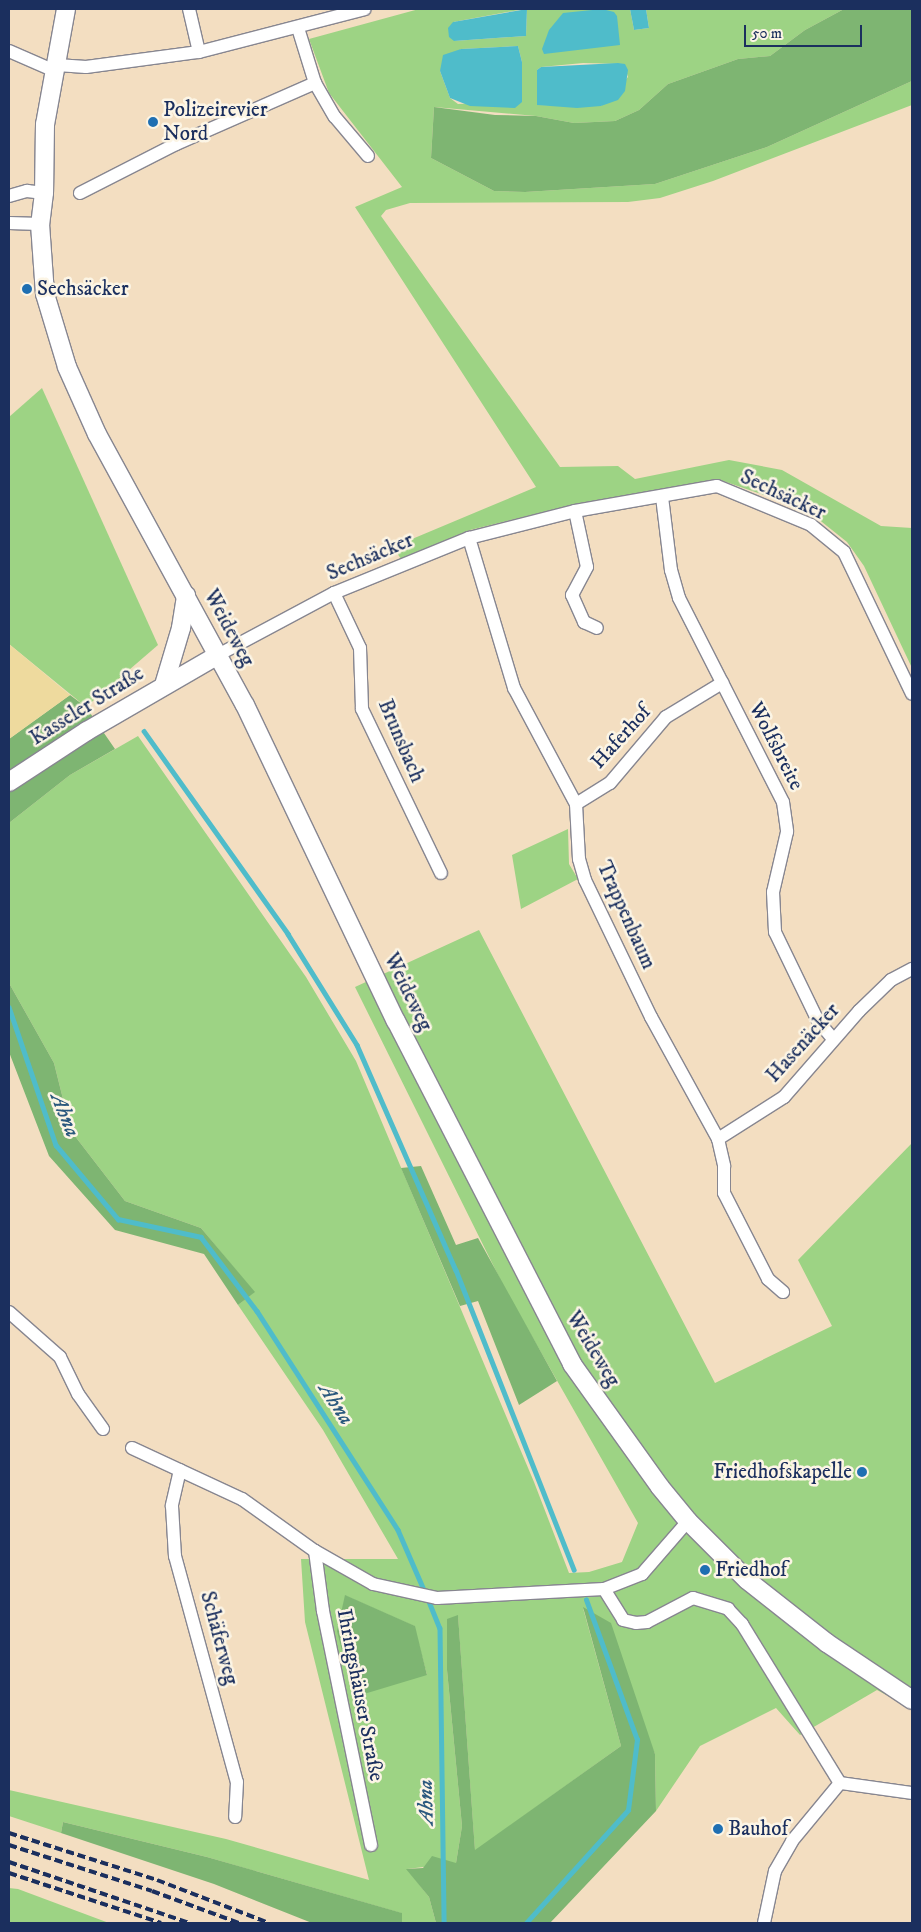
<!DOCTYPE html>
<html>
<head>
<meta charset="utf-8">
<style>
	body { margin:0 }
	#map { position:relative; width:921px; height:1932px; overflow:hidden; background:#f3dec1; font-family:"IM FELL DW Pica",serif }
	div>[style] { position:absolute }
	.green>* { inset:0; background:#9dd384 }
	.forest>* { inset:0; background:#7eb572 }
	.sand>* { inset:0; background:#eeda9e }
	.water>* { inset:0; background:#4fbcca }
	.stream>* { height:4.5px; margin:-2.25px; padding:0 2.25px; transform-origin:2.25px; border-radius:2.25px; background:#4fbcca }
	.roads { filter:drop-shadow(1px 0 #878690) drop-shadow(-1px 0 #878690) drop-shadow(0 1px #878690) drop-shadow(0 -1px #878690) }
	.street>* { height:12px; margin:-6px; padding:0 6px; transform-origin:6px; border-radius:6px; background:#fff }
	.secondary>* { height:18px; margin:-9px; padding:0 9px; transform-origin:9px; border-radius:9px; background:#fff }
	.rail>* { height:4px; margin-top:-2px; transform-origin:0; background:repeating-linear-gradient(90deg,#1b2f5e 0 8px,transparent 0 12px) }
	.dots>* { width:14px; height:14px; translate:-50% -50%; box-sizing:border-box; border:2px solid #fcf5e5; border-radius:50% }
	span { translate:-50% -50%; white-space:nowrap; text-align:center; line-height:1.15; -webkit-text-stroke:5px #fcf5e5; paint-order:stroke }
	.poi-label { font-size:21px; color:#1b2f5e }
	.left { translate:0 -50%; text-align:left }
	.right { translate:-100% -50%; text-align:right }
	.street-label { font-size:21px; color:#1b2f5e }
	.water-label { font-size:22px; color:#2b597e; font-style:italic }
	.frame { position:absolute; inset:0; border:10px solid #1b2f5e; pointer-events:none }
	.scale { position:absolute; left:744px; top:25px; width:118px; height:22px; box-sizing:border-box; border:2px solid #1b2f5e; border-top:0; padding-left:6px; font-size:15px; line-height:18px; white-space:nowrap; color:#1b2f5e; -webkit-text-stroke:4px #fcf5e5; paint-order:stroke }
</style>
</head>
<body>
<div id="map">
	<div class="green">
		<i style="clip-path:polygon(evenodd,419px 9px,524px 9px,453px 22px,454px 41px,526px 36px,527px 9px,630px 9px,634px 30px,649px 28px,646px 9px,844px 9px,805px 30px,770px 56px,738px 59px,668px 84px,639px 110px,615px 121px,574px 123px,536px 116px,434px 107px,431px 158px,494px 191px,525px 192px,655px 184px,767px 147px,912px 81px,912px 105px,713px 181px,660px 198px,628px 202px,410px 203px,386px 210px,381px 216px,560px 467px,618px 466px,635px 479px,729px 460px,782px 470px,881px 526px,912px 528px,912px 668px,864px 566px,847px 542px,817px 518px,779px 500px,723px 481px,580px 503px,470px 530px,401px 559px,393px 547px,536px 487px,355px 207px,402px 187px,329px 93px,309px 39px,419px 9px,518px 46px,522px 62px,521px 102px,458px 104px,450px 98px,440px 71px,461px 49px,518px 46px,419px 9px,583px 63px,624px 64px,628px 77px,601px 106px,537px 105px,537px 70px,541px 67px,583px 63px)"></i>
		<i style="clip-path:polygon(42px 388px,158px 645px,86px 707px,9px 644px,9px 417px)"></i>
		<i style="clip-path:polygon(evenodd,138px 736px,306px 977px,356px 1061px,534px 1482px,569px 1573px,589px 1572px,622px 1562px,638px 1523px,505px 1289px,355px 987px,479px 930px,715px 1383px,832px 1326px,798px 1260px,912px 1143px,912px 1709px,877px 1690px,800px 1735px,776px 1708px,700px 1746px,656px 1811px,655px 1754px,583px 1608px,621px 1746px,475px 1851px,458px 1616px,447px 1670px,462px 1826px,456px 1863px,407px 1869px,429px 1897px,436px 1923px,402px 1923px,401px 1913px,207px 1857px,63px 1822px,61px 1833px,9px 1816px,9px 1790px,226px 1839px,369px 1880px,305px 1622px,301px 1559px,398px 1559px,323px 1430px,238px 1305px,254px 1292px,201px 1228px,125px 1201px,71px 1131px,54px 1063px,9px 983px,9px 823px,70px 775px,138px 736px,346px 1596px,414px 1626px,427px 1675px,341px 1615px,346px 1596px)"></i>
		<i style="clip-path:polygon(568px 829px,569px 864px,578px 879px,521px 909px,512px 855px)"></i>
		<i style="clip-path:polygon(9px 1888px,18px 1889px,109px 1923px,9px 1923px)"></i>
	</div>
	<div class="forest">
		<i style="clip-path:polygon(844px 9px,912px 9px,912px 81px,767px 147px,655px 184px,525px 192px,494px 191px,431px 158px,434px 107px,495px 115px,536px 116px,574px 123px,615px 121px,639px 110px,668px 84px,738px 59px,770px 56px,805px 30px)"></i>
		<i style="clip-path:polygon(70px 695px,86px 707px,115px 749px,70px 775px,9px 823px,9px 739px)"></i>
		<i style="clip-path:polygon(9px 983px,54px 1063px,71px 1131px,125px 1201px,201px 1228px,255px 1292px,238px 1305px,204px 1254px,115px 1230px,49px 1156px,9px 1052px)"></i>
		<i style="clip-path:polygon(421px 1166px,456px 1245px,478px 1238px,557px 1381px,519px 1405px,478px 1301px,460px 1306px,401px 1168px)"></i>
		<i style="clip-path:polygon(345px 1595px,415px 1626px,427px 1675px,354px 1697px,337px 1631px)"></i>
		<i style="clip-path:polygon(583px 1607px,611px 1623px,655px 1754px,656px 1811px,550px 1923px,436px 1923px,429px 1897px,406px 1869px,423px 1868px,432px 1856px,456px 1863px,462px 1826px,447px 1670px,447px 1619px,458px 1615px,475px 1850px,621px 1746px)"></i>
		<i style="clip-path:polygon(63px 1822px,207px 1857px,402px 1913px,402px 1923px,312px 1923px,214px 1884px,61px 1833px)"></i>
	</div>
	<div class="sand">
		<i style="clip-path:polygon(9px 644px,70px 695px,9px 739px)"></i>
	</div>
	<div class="water">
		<i style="clip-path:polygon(527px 9px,526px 36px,454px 41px,449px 37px,448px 28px,453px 22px)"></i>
		<i style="clip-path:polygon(602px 9px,614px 12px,617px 16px,620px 45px,544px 54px,542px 49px,549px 30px,563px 13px)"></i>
		<i style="clip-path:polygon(630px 9px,646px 9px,649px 28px,634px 30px)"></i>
		<i style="clip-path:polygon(518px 46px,522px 62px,522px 102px,515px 108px,470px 106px,450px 98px,440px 71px,443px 55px,461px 49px)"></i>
		<i style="clip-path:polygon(618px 63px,625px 64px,628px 70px,625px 91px,618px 100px,601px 106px,577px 108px,537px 105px,537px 70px,541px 67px)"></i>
	</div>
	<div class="stream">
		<i style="left:144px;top:731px;width:249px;rotate:54.6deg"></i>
		<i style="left:288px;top:934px;width:131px;rotate:58.1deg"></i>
		<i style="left:357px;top:1045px;width:246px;rotate:66.3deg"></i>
		<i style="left:456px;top:1270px;width:322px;rotate:68.5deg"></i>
		<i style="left:9px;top:1007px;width:146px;rotate:71.2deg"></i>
		<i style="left:56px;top:1145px;width:97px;rotate:50deg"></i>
		<i style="left:118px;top:1219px;width:85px;rotate:12.2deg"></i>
		<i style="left:201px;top:1237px;width:93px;rotate:52.9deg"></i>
		<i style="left:257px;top:1311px;width:260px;rotate:57.2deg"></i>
		<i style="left:398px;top:1530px;width:68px;rotate:66.5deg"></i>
		<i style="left:428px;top:1599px;width:31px;rotate:68deg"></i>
		<i style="left:440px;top:1628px;width:295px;rotate:89.2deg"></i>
		<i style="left:526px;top:1923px;width:152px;rotate:-47.9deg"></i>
		<i style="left:628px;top:1810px;width:71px;rotate:-82.7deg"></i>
		<i style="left:637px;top:1740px;width:149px;rotate:-110deg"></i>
	</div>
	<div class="roads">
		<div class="street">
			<i style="left:189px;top:9px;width:44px;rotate:76.9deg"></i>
			<i style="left:298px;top:28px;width:58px;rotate:72.8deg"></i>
			<i style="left:315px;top:83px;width:39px;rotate:60deg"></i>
			<i style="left:335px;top:117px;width:51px;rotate:49.8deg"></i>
			<i style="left:9px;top:51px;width:50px;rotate:23.5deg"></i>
			<i style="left:57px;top:65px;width:29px;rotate:4deg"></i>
			<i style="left:86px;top:67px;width:114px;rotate:-7.6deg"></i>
			<i style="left:199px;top:52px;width:171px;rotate:-14.5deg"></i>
			<i style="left:80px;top:193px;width:108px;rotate:-27deg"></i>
			<i style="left:176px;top:144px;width:152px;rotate:-23.7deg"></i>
			<i style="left:9px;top:196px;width:19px;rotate:-16deg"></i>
			<i style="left:27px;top:191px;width:17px;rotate:7deg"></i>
			<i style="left:9px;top:223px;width:31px;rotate:2deg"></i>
			<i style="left:662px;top:497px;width:74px;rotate:83deg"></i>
			<i style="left:671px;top:570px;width:29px;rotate:74deg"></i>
			<i style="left:679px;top:598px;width:229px;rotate:63deg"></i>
			<i style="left:783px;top:802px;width:30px;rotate:82deg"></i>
			<i style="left:787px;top:832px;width:62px;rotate:103.1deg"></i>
			<i style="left:773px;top:892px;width:40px;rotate:87.1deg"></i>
			<i style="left:775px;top:932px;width:99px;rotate:64.2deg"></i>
			<i style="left:818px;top:1021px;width:23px;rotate:50deg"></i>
			<i style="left:575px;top:511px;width:57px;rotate:77.9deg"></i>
			<i style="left:587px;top:567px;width:32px;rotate:118deg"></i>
			<i style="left:572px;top:595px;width:30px;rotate:66deg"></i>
			<i style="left:584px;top:622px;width:14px;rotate:25deg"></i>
			<i style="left:469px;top:538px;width:157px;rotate:73.3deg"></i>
			<i style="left:514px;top:688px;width:132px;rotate:61.9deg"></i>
			<i style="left:576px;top:804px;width:55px;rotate:86.9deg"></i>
			<i style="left:579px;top:859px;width:22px;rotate:74deg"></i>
			<i style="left:585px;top:880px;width:152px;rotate:64.3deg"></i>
			<i style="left:651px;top:1017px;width:139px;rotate:61.2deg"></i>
			<i style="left:718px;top:1139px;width:28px;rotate:77deg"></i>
			<i style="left:724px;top:1166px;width:27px;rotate:90deg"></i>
			<i style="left:724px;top:1193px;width:97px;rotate:62.9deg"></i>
			<i style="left:768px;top:1279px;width:20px;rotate:41deg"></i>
			<i style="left:334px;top:593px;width:61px;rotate:64.7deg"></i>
			<i style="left:360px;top:648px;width:61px;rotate:88.1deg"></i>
			<i style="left:362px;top:709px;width:182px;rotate:64.3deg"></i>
			<i style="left:218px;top:655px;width:132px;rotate:-28.1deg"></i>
			<i style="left:334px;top:593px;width:146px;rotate:-22.2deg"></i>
			<i style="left:469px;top:538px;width:109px;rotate:-14.3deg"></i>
			<i style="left:575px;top:511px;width:144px;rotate:-10deg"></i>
			<i style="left:717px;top:486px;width:102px;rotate:22.5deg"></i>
			<i style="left:811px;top:525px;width:43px;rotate:39.3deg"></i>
			<i style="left:844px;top:552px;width:157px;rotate:64.4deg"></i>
			<i style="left:576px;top:804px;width:40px;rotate:-32deg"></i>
			<i style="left:610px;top:783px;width:87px;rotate:-49.7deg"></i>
			<i style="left:666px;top:717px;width:66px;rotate:-31.3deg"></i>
			<i style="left:718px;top:1139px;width:78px;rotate:-32.5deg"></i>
			<i style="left:784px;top:1097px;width:114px;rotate:-48.9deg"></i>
			<i style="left:859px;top:1011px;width:45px;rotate:-44.1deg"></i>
			<i style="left:891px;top:980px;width:24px;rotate:-28deg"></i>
			<i style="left:9px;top:1312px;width:68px;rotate:41.4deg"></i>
			<i style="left:60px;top:1357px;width:41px;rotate:64.1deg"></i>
			<i style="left:78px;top:1394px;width:43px;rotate:54.5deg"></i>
			<i style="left:132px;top:1448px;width:121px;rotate:24.9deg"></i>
			<i style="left:242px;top:1499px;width:90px;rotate:35.5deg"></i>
			<i style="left:315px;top:1551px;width:67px;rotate:29.6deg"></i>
			<i style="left:373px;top:1584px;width:66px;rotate:12.3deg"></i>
			<i style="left:437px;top:1598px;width:167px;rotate:-3.1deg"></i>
			<i style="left:604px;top:1589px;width:41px;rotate:-21.5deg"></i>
			<i style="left:642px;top:1574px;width:70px;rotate:-49deg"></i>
			<i style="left:180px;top:1470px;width:37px;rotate:103deg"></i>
			<i style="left:172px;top:1506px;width:50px;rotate:86.6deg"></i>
			<i style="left:175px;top:1556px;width:234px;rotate:74.7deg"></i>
			<i style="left:237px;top:1782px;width:35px;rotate:93deg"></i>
			<i style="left:315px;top:1551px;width:61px;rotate:82.4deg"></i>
			<i style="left:323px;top:1611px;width:239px;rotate:78.4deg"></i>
			<i style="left:604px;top:1589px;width:36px;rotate:58deg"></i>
			<i style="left:623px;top:1620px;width:13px;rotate:13deg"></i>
			<i style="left:636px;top:1623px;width:11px;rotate:-5deg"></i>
			<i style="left:647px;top:1622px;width:52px;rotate:-27.6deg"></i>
			<i style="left:693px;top:1598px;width:37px;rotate:17deg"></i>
			<i style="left:728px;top:1609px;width:21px;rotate:47deg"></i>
			<i style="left:742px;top:1624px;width:187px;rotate:58.4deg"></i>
			<i style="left:840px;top:1783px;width:73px;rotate:7.9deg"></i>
			<i style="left:764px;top:1923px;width:53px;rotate:-78.1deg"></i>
			<i style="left:775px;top:1871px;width:34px;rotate:-60deg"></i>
			<i style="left:792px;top:1841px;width:75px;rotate:-50.4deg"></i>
		</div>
		<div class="secondary">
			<i style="left:66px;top:9px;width:117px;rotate:100.3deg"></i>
			<i style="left:45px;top:124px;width:69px;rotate:90.8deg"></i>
			<i style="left:44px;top:193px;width:31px;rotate:97deg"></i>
			<i style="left:40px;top:224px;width:70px;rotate:85.9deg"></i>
			<i style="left:45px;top:294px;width:76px;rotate:73.2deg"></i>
			<i style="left:67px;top:367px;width:73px;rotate:65.9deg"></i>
			<i style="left:97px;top:434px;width:309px;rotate:61.4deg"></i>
			<i style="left:245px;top:705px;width:350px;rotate:64.5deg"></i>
			<i style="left:396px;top:1021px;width:386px;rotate:62.8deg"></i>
			<i style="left:572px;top:1364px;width:151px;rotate:54.4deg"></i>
			<i style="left:660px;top:1487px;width:44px;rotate:50.5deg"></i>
			<i style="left:688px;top:1521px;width:83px;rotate:45deg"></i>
			<i style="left:747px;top:1580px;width:102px;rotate:38.2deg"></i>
			<i style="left:827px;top:1643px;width:102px;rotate:33.8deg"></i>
			<i style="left:164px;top:685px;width:59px;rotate:-73.4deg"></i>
			<i style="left:181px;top:628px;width:33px;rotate:-81deg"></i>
			<i style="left:9px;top:782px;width:93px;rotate:-33.2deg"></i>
			<i style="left:87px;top:731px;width:151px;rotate:-30.1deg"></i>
		</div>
	</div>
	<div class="rail">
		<i style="left:9px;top:1833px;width:155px;rotate:17.6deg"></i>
		<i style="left:157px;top:1880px;width:120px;rotate:21deg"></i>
		<i style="left:9px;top:1845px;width:150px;rotate:17.8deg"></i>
		<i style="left:152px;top:1891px;width:93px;rotate:20.2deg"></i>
		<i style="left:9px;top:1862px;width:190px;rotate:18.7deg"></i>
		<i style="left:9px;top:1873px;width:160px;rotate:18.2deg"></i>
	</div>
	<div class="dots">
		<i style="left:153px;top:122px;background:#1f6fb2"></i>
		<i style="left:27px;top:289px;background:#1f6fb2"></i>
		<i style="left:862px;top:1472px;background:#1f6fb2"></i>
		<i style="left:705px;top:1570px;background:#1f6fb2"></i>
		<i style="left:718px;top:1829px;background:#1f6fb2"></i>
	</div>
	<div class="poi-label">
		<span class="left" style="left:163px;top:122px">Polizeirevier<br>Nord</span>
		<span class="left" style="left:37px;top:289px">Sechsäcker</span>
		<span class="right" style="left:852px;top:1472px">Friedhofskapelle</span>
		<span class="left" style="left:715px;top:1570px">Friedhof</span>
		<span class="left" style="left:728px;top:1829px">Bauhof</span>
	</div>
	<div class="street-label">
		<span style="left:783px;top:495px;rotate:25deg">Sechsäcker</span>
		<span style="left:370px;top:557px;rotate:-23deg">Sechsäcker</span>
		<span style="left:229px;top:628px;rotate:62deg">Weideweg</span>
		<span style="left:87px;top:706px;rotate:-32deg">Kasseler Straße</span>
		<span style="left:621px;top:737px;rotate:-48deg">Haferhof</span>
		<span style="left:401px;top:741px;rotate:67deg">Brunsbach</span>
		<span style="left:776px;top:746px;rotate:63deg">Wolfsbreite</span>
		<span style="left:626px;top:915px;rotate:66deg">Trappenbaum</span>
		<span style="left:408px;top:992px;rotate:64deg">Weideweg</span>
		<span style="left:803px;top:1043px;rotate:-48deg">Hasenäcker</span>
		<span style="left:593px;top:1349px;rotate:59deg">Weideweg</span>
		<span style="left:219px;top:1638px;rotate:75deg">Schäferweg</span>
		<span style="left:360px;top:1695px;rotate:79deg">Ihringshäuser Straße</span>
	</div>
	<div class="water-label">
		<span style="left:65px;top:1115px;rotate:68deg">Ahna</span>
		<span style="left:336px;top:1404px;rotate:57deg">Ahna</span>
		<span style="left:426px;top:1802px;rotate:-91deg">Ahna</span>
	</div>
	<div class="frame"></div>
	<div class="scale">50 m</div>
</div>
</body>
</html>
